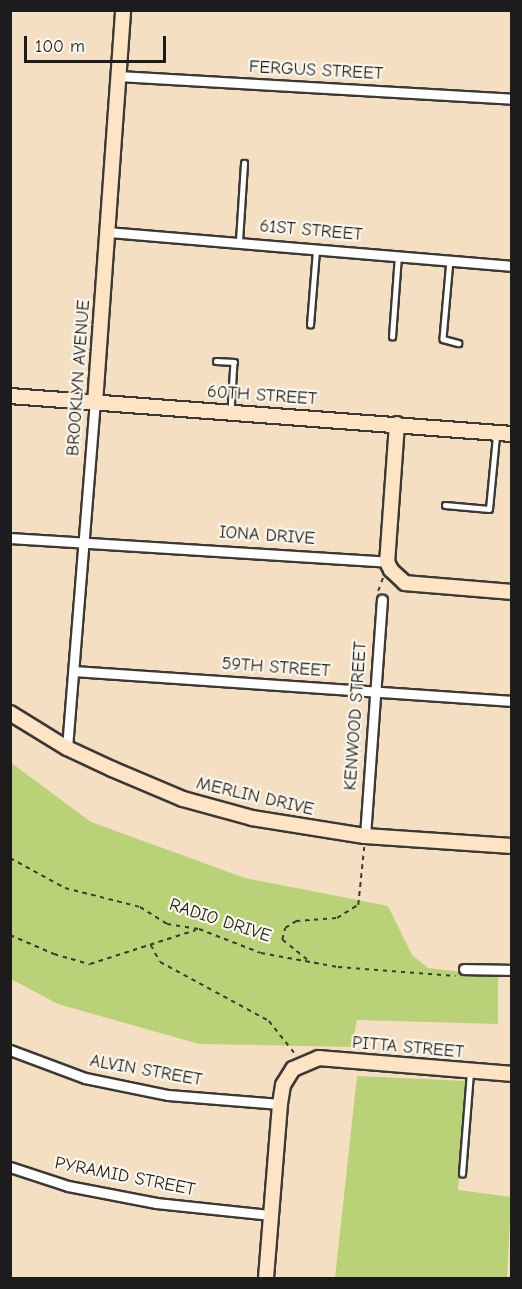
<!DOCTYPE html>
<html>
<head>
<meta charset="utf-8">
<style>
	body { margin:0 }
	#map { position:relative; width:522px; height:1289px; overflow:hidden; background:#f4dfc3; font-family:"Comic Neue",sans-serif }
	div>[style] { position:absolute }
	.green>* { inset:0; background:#b9d277 }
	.path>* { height:1.5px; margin-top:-0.75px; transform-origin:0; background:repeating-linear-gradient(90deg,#3c3935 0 4.5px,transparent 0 9px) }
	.roads { filter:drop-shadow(2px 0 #3c3935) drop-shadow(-2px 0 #3c3935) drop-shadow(0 2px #3c3935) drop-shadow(0 -2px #3c3935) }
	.lane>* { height:4.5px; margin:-2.25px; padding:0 2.25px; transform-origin:2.25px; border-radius:2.25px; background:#fff }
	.street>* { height:9px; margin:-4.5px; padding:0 4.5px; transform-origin:4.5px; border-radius:4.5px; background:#fff }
	.secondary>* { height:14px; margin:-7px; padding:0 7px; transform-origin:7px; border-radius:7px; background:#fee4c5 }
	span { translate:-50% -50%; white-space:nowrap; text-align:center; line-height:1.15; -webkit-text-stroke:4.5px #fbf7ec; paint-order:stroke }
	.street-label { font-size:18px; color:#1c1c1c }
	.frame { position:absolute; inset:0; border:12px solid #1c1c1c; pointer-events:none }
	.scale { position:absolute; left:24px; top:36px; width:142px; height:27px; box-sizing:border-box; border:3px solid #1c1c1c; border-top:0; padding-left:8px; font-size:18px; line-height:21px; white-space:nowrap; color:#1c1c1c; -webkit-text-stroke:4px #fbf7ec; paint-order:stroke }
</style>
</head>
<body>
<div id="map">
	<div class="green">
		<i style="clip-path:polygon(10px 762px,91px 822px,245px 878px,388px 906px,412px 955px,428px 968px,498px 976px,498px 1024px,357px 1020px,352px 1047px,199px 1044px,58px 1004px,11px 979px)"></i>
		<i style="clip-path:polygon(357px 1076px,467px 1081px,458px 1190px,511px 1197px,507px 1278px,335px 1278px)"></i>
	</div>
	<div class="path">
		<i style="left:378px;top:591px;width:15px;rotate:-70deg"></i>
		<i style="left:10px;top:858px;width:63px;rotate:28.6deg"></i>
		<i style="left:65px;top:888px;width:77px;rotate:14.2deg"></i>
		<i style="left:140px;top:907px;width:32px;rotate:32deg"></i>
		<i style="left:167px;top:924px;width:32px;rotate:9deg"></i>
		<i style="left:199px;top:929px;width:66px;rotate:21.2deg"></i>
		<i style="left:261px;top:953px;width:78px;rotate:10.3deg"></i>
		<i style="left:338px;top:967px;width:118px;rotate:4.4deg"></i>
		<i style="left:10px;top:935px;width:48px;rotate:23.4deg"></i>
		<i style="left:54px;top:954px;width:37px;rotate:16deg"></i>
		<i style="left:90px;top:964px;width:111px;rotate:-17.8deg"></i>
		<i style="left:151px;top:945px;width:19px;rotate:62deg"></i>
		<i style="left:160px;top:962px;width:124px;rotate:28.4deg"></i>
		<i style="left:269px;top:1021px;width:43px;rotate:51.5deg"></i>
		<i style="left:307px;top:960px;width:32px;rotate:-141deg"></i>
		<i style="left:282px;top:940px;width:12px;rotate:-76deg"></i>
		<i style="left:285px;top:928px;width:13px;rotate:-32deg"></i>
		<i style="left:296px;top:921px;width:41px;rotate:-4.2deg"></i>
		<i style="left:337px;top:918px;width:25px;rotate:-32deg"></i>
		<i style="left:358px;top:905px;width:58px;rotate:-84.1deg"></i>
	</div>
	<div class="roads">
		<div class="lane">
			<i style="left:239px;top:241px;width:78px;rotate:-86.3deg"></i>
			<i style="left:450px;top:260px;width:79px;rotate:95.1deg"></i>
			<i style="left:443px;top:339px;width:16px;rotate:15deg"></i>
			<i style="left:310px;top:325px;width:75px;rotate:-85.4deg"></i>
			<i style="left:392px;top:337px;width:82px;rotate:-85.8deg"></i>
			<i style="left:216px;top:361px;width:18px;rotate:3deg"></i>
			<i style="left:234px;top:362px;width:49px;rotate:93.5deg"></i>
			<i style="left:445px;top:505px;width:44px;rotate:5.2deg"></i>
			<i style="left:489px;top:509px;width:73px;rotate:-84.5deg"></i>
			<i style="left:462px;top:1174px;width:102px;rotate:-85.5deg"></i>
		</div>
		<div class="street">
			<i style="left:118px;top:76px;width:395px;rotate:3.3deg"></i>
			<i style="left:108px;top:232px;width:405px;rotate:4.8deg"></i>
			<i style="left:10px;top:538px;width:378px;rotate:3.6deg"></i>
			<i style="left:74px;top:671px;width:439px;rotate:3.9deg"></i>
			<i style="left:67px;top:748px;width:346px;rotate:-85.4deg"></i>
			<i style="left:365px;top:836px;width:237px;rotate:-85.9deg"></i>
			<i style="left:464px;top:969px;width:48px;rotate:1.2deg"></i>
			<i style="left:10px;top:1050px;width:80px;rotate:20.5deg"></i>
			<i style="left:85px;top:1078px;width:85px;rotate:11.6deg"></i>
			<i style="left:168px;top:1095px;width:112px;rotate:4.6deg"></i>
			<i style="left:10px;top:1167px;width:61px;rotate:18.1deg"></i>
			<i style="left:68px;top:1186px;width:90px;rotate:10.9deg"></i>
			<i style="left:156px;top:1203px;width:116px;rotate:6deg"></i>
		</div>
		<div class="secondary">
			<i style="left:10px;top:396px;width:503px;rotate:4.33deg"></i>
			<i style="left:95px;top:403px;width:394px;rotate:-85.9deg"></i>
			<i style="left:397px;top:424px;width:138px;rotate:94.1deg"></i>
			<i style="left:387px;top:562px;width:9px;rotate:63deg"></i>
			<i style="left:391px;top:570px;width:19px;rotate:43deg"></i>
			<i style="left:405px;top:583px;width:107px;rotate:4.8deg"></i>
			<i style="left:10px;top:713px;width:67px;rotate:31.6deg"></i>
			<i style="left:67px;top:748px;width:50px;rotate:25deg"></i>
			<i style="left:112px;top:769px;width:77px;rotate:22.9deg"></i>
			<i style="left:183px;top:799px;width:72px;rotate:15.4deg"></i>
			<i style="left:252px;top:818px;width:114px;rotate:9.1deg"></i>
			<i style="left:365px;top:836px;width:147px;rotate:3.9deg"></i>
			<i style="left:266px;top:1278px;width:175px;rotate:-85.4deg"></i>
			<i style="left:280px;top:1104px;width:19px;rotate:-81deg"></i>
			<i style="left:283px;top:1085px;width:19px;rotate:-58deg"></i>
			<i style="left:293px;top:1069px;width:28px;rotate:-23deg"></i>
			<i style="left:319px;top:1058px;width:194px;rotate:4.7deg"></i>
		</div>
	</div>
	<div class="street-label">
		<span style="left:316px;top:71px;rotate:3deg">FERGUS STREET</span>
		<span style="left:311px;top:231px;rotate:5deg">61ST STREET</span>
		<span style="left:79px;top:378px;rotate:-86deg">BROOKLYN AVENUE</span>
		<span style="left:262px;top:396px;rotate:4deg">60TH STREET</span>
		<span style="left:267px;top:536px;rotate:4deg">IONA DRIVE</span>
		<span style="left:276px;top:668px;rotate:4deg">59TH STREET</span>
		<span style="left:356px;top:716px;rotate:-86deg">KENWOOD STREET</span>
		<span style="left:255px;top:797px;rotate:13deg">MERLIN DRIVE</span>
		<span style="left:220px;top:921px;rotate:18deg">RADIO DRIVE</span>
		<span style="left:408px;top:1048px;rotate:5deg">PITTA STREET</span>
		<span style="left:146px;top:1071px;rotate:10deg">ALVIN STREET</span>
		<span style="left:125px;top:1177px;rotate:11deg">PYRAMID STREET</span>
	</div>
	<div class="frame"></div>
	<div class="scale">100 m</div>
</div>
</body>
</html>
